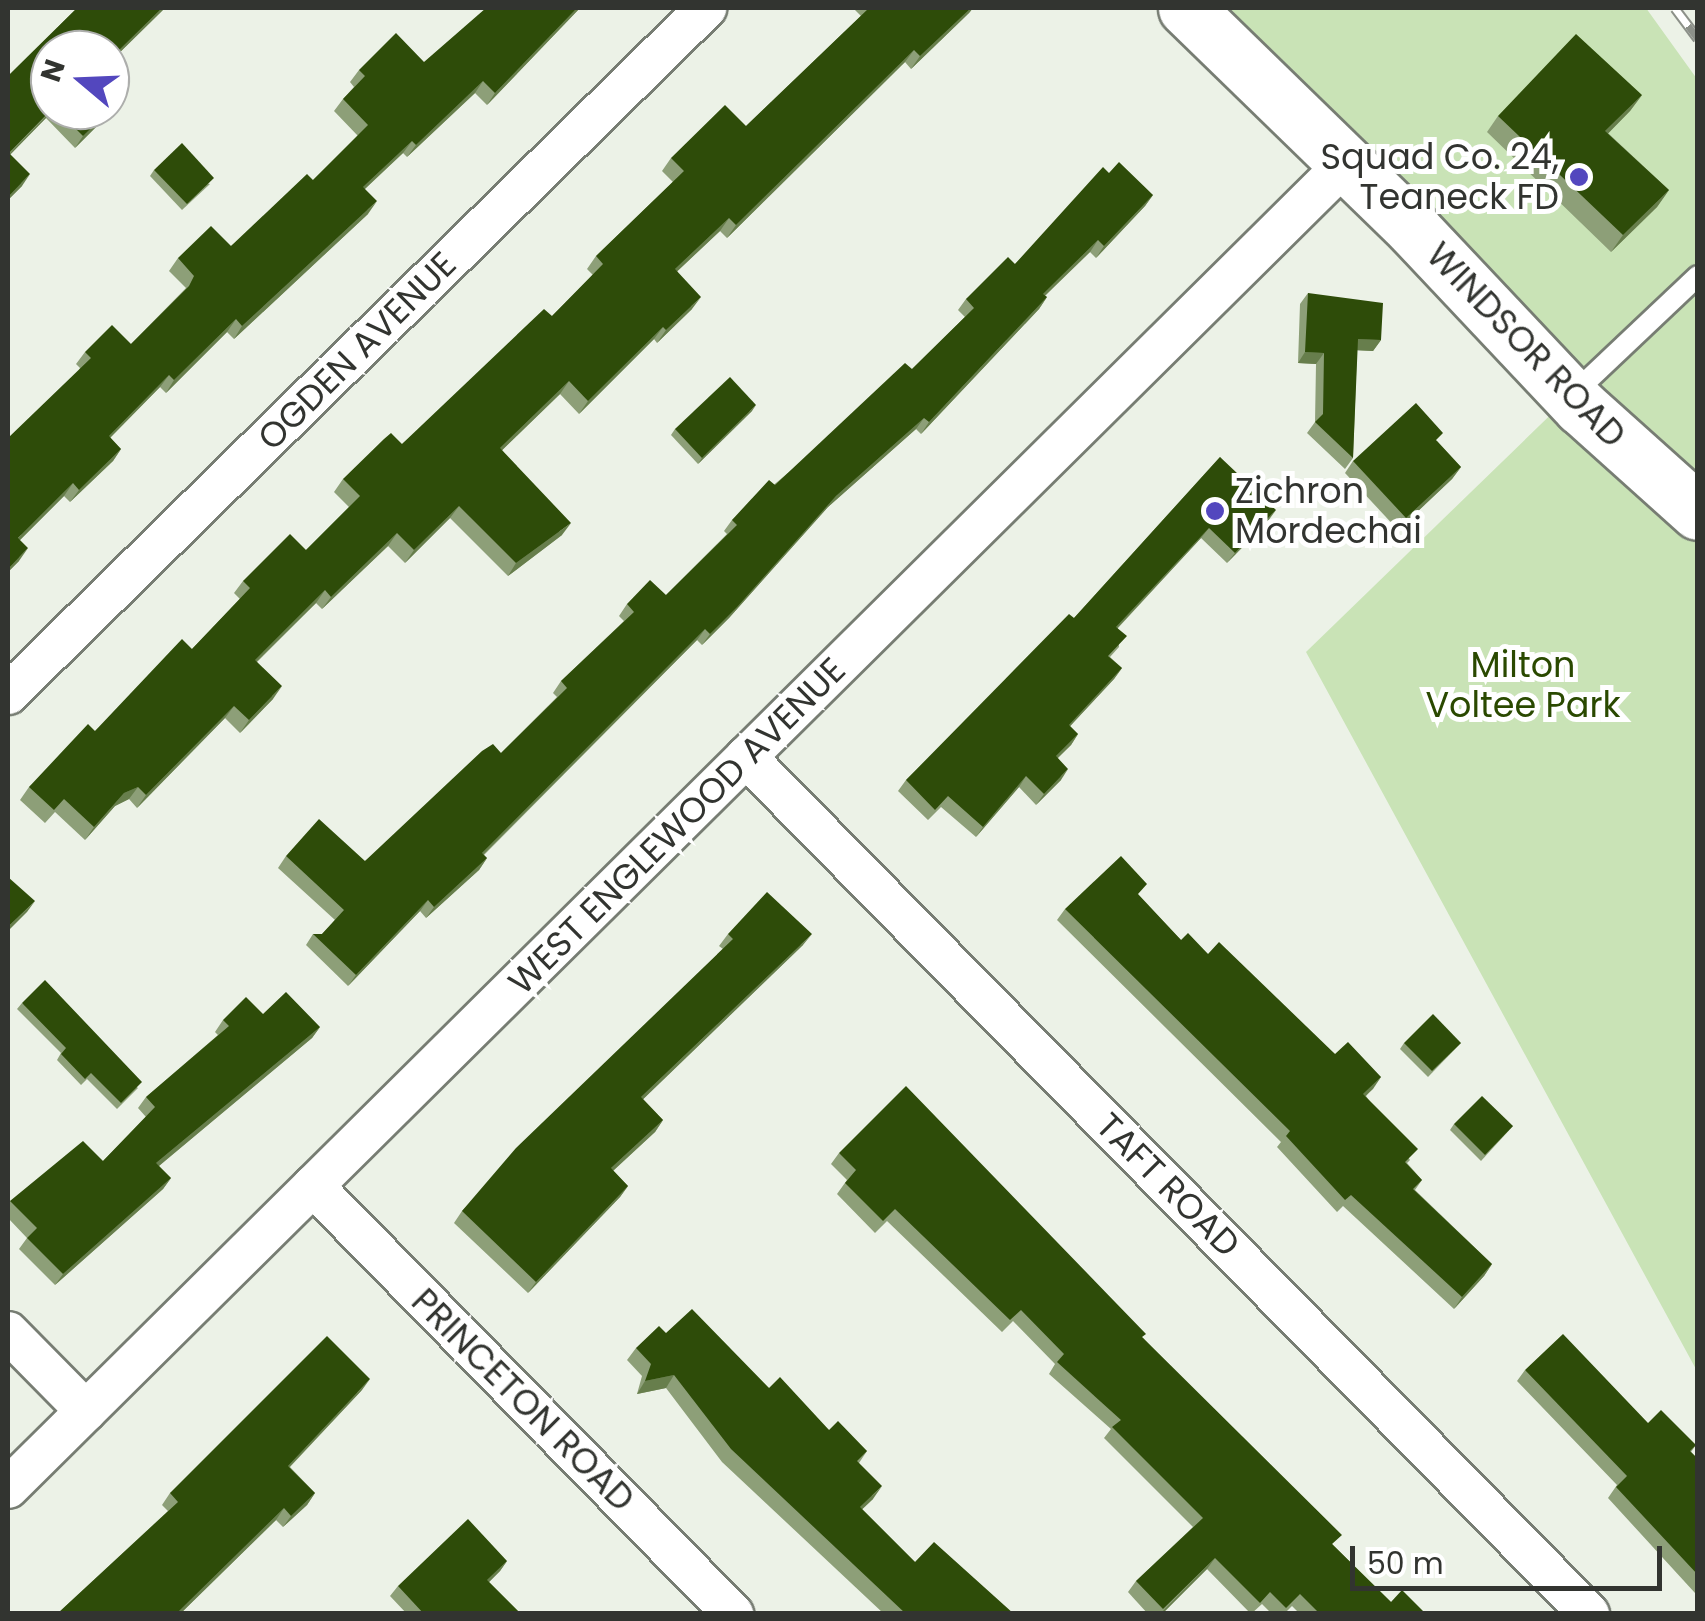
<!DOCTYPE html>
<html>
<head>
<meta charset="utf-8">
<style>
	body { margin:0 }
	#map { position:relative; width:1705px; height:1621px; overflow:hidden; background:#ecf2e7; font-family:Poppins,sans-serif }
	div>[style] { position:absolute }
	.green>* { inset:0; background:#c9e3b6 }
	.roads { filter:drop-shadow(2px 0 #777d73) drop-shadow(-2px 0 #777d73) drop-shadow(0 2px #777d73) drop-shadow(0 -2px #777d73) }
	.lane>* { height:20px; margin:-10px; padding:0 10px; transform-origin:10px; border-radius:10px; background:#fff }
	.street>* { height:40px; margin:-20px; padding:0 20px; transform-origin:20px; border-radius:20px; background:#fff }
	.secondary>* { height:55px; margin:-27.5px; padding:0 27.5px; transform-origin:27.5px; border-radius:27.5px; background:#fff }
	.rail>* { height:11px; margin-top:-5.5px; transform-origin:0; background:repeating-linear-gradient(90deg,#fff 0 22px,#8c9089 0 44px); box-sizing:border-box; border-block:2px solid #8c9089 }
	.wall>* { inset:0; background:#8d9f78 }
	.shaded-wall>* { inset:0; background:#677e4c }
	.building>* { inset:0; background:#2e4c09 }
	.dots>* { width:28px; height:28px; translate:-50% -50%; box-sizing:border-box; border:5px solid #fff; border-radius:50% }
	span { translate:-50% -50%; white-space:nowrap; text-align:center; line-height:1.15; -webkit-text-stroke:10px #fff; paint-order:stroke }
	.poi-label { font-size:35px; color:#323430 }
	.right { translate:-100% -50%; text-align:right }
	.left { translate:0 -50%; text-align:left }
	.street-label { font-size:35px; color:#323430 }
	.park-label { font-size:35px; color:#2a4900 }
	.frame { position:absolute; inset:0; border:10px solid #323430; pointer-events:none }
	.north { position:absolute; left:30px; top:30px; width:100px; height:100px; box-sizing:border-box; background:#fff; border:2px solid #adaeac; border-radius:50%; rotate:289deg; font-size:28px; font-weight:700; line-height:40px; text-align:center; color:#323430 }
	.north::after { content:''; display:block; margin:auto; width:35px; height:45px; background:#5347be; clip-path:polygon(50% 0,100% 100%,50% 72%,0 100%) }
	.scale { position:absolute; left:1350px; top:1546px; width:312px; height:45px; box-sizing:border-box; border:5px solid #323430; border-top:0; padding-left:12px; font-size:30px; line-height:35px; white-space:nowrap; color:#323430; -webkit-text-stroke:8px #fff; paint-order:stroke }
</style>
</head>
<body>
<div id="map">
	<div class="green">
		<i style="clip-path:polygon(1186px 8px,1646px 8px,1697px 79px,1697px 1371px,1306px 652px,1570px 396px)"></i>
	</div>
	<div class="roads">
		<div class="lane">
			<i style="left:1572px;top:395px;width:173px;rotate:-43.4deg"></i>
		</div>
		<div class="street">
			<i style="left:8px;top:694px;width:979px;rotate:-44.5deg"></i>
			<i style="left:746px;top:757px;width:1202px;rotate:45.47deg"></i>
			<i style="left:313px;top:1186px;width:600px;rotate:45.54deg"></i>
			<i style="left:8px;top:1332px;width:111px;rotate:45.4deg"></i>
			<i style="left:8px;top:1488px;width:1883px;rotate:-44.72deg"></i>
		</div>
		<div class="secondary">
			<i style="left:1186px;top:8px;width:318px;rotate:44.2deg"></i>
			<i style="left:1414px;top:230px;width:243px;rotate:46.7deg"></i>
			<i style="left:1581px;top:407px;width:157px;rotate:41.9deg"></i>
		</div>
	</div>
	<div class="rail">
		<i style="left:1675px;top:8px;width:38px;rotate:53deg"></i>
	</div>
	<div class="wall">
		<i style="clip-path:polygon(77px 8px,165px 8px,110px 62px,110px 50px,50px 110px,110px 110px,117px 103px,109px 114px,75px 148px,46px 118px,10px 154px,22px 186px,8px 200px,8px 76px)"></i>
		<i style="clip-path:polygon(580px 8px,487px 105px,475px 93px,407px 157px,403px 153px,365px 189px,368px 214px,234px 339px,227px 332px,166px 393px,160px 387px,110px 438px,121px 449px,113px 461px,70px 502px,64px 496px,20px 540px,19px 561px,8px 572px,80px 368px,76px 364px,85px 352px,131px 344px,186px 288px,169px 271px,178px 258px,231px 246px,313px 180px,358px 136px,334px 111px,343px 99px,354px 87px,350px 82px,359px 70px,424px 62px)"></i>
		<i style="clip-path:polygon(853px 8px,973px 8px,969px 13px,911px 69px,905px 62px,727px 238px,720px 231px,677px 271px,692px 309px,657px 343px,654px 339px,579px 414px,560px 394px,502px 450px,562px 535px,508px 576px,450px 518px,405px 563px,388px 546px,322px 609px,316px 603px,257px 662px,273px 699px,240px 733px,225px 718px,137px 808px,129px 799px,115px 806px,85px 840px,55px 812px,45px 823px,20px 800px,29px 787px,192px 649px,240px 599px,234px 593px,243px 581px,306px 550px,349px 507px,334px 492px,343px 479px,402px 444px,552px 316px,593px 275px,587px 269px,596px 256px,673px 182px,662px 171px,671px 158px,746px 126px,861px 16px)"></i>
		<i style="clip-path:polygon(1642px 95px,1630px 111px,1608px 133px,1669px 190px,1657px 207px,1611px 252px,1487px 132px,1498px 116px)"></i>
		<i style="clip-path:polygon(154px 170px,210px 184px,182px 210px,150px 176px)"></i>
		<i style="clip-path:polygon(1109px 173px,1153px 195px,1145px 206px,1096px 258px,1090px 252px,1045px 296px,1047px 297px,1039px 309px,921px 434px,916px 429px,828px 507px,729px 618px,702px 645px,697px 640px,484px 855px,487px 858px,479px 870px,426px 918px,420px 911px,348px 986px,306px 945px,313px 934px,322px 934px,335px 920px,278px 868px,286px 856px,365px 861px,501px 753px,557px 697px,553px 693px,561px 681px,624px 621px,619px 616px,627px 604px,666px 595px,727px 534px,724px 531px,732px 520px,912px 369px,965px 317px,958px 310px,966px 299px,1015px 264px)"></i>
		<i style="clip-path:polygon(1308px 293px,1381px 340px,1373px 351px,1357px 350px,1353px 458px,1345px 469px,1307px 433px,1315px 422px,1316px 364px,1298px 363px,1300px 304px)"></i>
		<i style="clip-path:polygon(752px 411px,698px 464px,671px 435px,675px 429px)"></i>
		<i style="clip-path:polygon(1437px 441px,1461px 467px,1452px 479px,1398px 530px,1345px 473px,1353px 461px)"></i>
		<i style="clip-path:polygon(1220px 457px,1268px 521px,1227px 563px,1201px 538px,1118px 628px,1119px 647px,1110px 657px,1122px 668px,1114px 679px,1070px 726px,1078px 734px,1071px 745px,1058px 758px,1061px 780px,1036px 805px,1019px 787px,976px 837px,941px 807px,928px 820px,898px 791px,906px 780px,1074px 618px)"></i>
		<i style="clip-path:polygon(1139px 896px,1181px 940px,1208px 954px,1335px 1054px,1381px 1077px,1366px 1096px,1410px 1160px,1407px 1163px,1422px 1180px,1415px 1190px,1492px 1264px,1484px 1276px,1454px 1309px,1343px 1206px,1337px 1212px,1277px 1147px,1281px 1142px,1057px 920px,1065px 909px)"></i>
		<i style="clip-path:polygon(728px 934px,803px 945px,643px 1099px,663px 1120px,655px 1132px,613px 1171px,628px 1186px,620px 1197px,528px 1293px,454px 1223px,462px 1211px,723px 949px,719px 946px)"></i>
		<i style="clip-path:polygon(22px 1003px,138px 1088px,117px 1109px,87px 1079px,81px 1085px,57px 1060px,61px 1053px,17px 1009px)"></i>
		<i style="clip-path:polygon(263px 1014px,320px 1027px,312px 1038px,159px 1166px,171px 1178px,163px 1189px,55px 1285px,19px 1249px,27px 1238px,8px 1218px,8px 1205px,10px 1201px,103px 1161px,146px 1117px,138px 1108px,146px 1097px,218px 1035px,215px 1032px,223px 1020px)"></i>
		<i style="clip-path:polygon(1404px 1043px,1461px 1043px,1428px 1077px,1400px 1049px)"></i>
		<i style="clip-path:polygon(1454px 1124px,1513px 1126px,1481px 1161px,1450px 1130px)"></i>
		<i style="clip-path:polygon(839px 1153px,1143px 1338px,1334px 1546px,1391px 1602px,1426px 1614px,1300px 1614px,1292px 1606px,1284px 1614px,1272px 1614px,1262px 1604px,1251px 1614px,1207px 1569px,1162px 1614px,1148px 1614px,1128px 1592px,1136px 1581px,1193px 1527px,1104px 1438px,1111px 1429px,1049px 1374px,1055px 1364px,1013px 1321px,1002px 1332px,887px 1221px,875px 1233px,837px 1194px,847px 1180px,831px 1164px)"></i>
		<i style="clip-path:polygon(666px 1333px,769px 1388px,829px 1430px,867px 1451px,859px 1463px,873px 1499px,862px 1509px,915px 1562px,1014px 1614px,884px 1614px,722px 1462px,666px 1388px,637px 1394px,642px 1376px,627px 1360px,636px 1348px)"></i>
		<i style="clip-path:polygon(1525px 1370px,1696px 1445px,1691px 1452px,1698px 1459px,1698px 1591px,1695px 1593px,1608px 1498px,1617px 1485px,1517px 1381px)"></i>
		<i style="clip-path:polygon(362px 1390px,290px 1467px,315px 1493px,307px 1505px,283px 1527px,276px 1520px,180px 1614px,57px 1614px,168px 1511px,162px 1505px,170px 1493px)"></i>
		<i style="clip-path:polygon(507px 1561px,500px 1571px,489px 1582px,521px 1614px,407px 1614px,390px 1596px,398px 1586px)"></i>
	</div>
	<div class="shaded-wall">
		<i style="clip-path:polygon(162px 8px,165px 8px,110px 62px,110px 59px)"></i>
		<i style="clip-path:polygon(577px 8px,580px 8px,487px 105px,495px 93px)"></i>
		<i style="clip-path:polygon(971px 8px,973px 8px,969px 13px,911px 69px,920px 56px)"></i>
		<i style="clip-path:polygon(914px 50px,905px 62px,727px 238px,736px 225px)"></i>
		<i style="clip-path:polygon(483px 81px,475px 93px,407px 157px,416px 145px)"></i>
		<i style="clip-path:polygon(1642px 95px,1630px 111px,1594px 148px,1605px 131px)"></i>
		<i style="clip-path:polygon(117px 103px,109px 114px,75px 148px,83px 136px)"></i>
		<i style="clip-path:polygon(52px 110px,46px 118px,8px 157px,8px 155px)"></i>
		<i style="clip-path:polygon(412px 141px,403px 153px,354px 199px,363px 187px)"></i>
		<i style="clip-path:polygon(30px 174px,22px 186px,8px 200px,8px 197px)"></i>
		<i style="clip-path:polygon(1669px 190px,1657px 207px,1611px 252px,1623px 235px)"></i>
		<i style="clip-path:polygon(1153px 195px,1145px 206px,1096px 258px,1104px 246px)"></i>
		<i style="clip-path:polygon(377px 201px,368px 214px,234px 339px,242px 326px)"></i>
		<i style="clip-path:polygon(729px 218px,720px 231px,666px 282px,675px 269px)"></i>
		<i style="clip-path:polygon(1098px 240px,1090px 252px,1035px 305px,1043px 294px)"></i>
		<i style="clip-path:polygon(701px 297px,692px 309px,657px 343px,666px 330px)"></i>
		<i style="clip-path:polygon(1047px 297px,1039px 309px,921px 434px,929px 422px)"></i>
		<i style="clip-path:polygon(236px 319px,227px 332px,166px 393px,174px 380px)"></i>
		<i style="clip-path:polygon(663px 327px,654px 339px,579px 414px,588px 401px)"></i>
		<i style="clip-path:polygon(1358px 339px,1381px 340px,1373px 351px,1350px 350px)"></i>
		<i style="clip-path:polygon(1305px 352px,1324px 353px,1316px 364px,1298px 363px)"></i>
		<i style="clip-path:polygon(169px 375px,160px 387px,100px 448px,109px 436px)"></i>
		<i style="clip-path:polygon(569px 381px,560px 394px,491px 461px,500px 448px)"></i>
		<i style="clip-path:polygon(756px 405px,752px 411px,698px 464px,702px 458px)"></i>
		<i style="clip-path:polygon(924px 418px,916px 429px,828px 507px,729px 618px,702px 645px,710px 634px,836px 496px)"></i>
		<i style="clip-path:polygon(121px 449px,113px 461px,70px 502px,79px 490px)"></i>
		<i style="clip-path:polygon(1461px 467px,1452px 479px,1398px 530px,1406px 518px)"></i>
		<i style="clip-path:polygon(73px 483px,64px 496px,9px 551px,18px 538px)"></i>
		<i style="clip-path:polygon(459px 506px,450px 518px,405px 563px,414px 550px)"></i>
		<i style="clip-path:polygon(1276px 510px,1268px 521px,1227px 563px,1235px 553px)"></i>
		<i style="clip-path:polygon(571px 523px,562px 535px,508px 576px,516px 563px)"></i>
		<i style="clip-path:polygon(1209px 528px,1201px 538px,1109px 637px,1116px 627px)"></i>
		<i style="clip-path:polygon(397px 533px,388px 546px,322px 609px,331px 597px)"></i>
		<i style="clip-path:polygon(28px 548px,19px 561px,8px 572px,8px 569px)"></i>
		<i style="clip-path:polygon(325px 590px,316px 603px,246px 672px,255px 660px)"></i>
		<i style="clip-path:polygon(705px 629px,697px 640px,474px 864px,482px 853px)"></i>
		<i style="clip-path:polygon(1122px 668px,1114px 679px,1061px 736px,1069px 725px)"></i>
		<i style="clip-path:polygon(282px 686px,273px 699px,240px 733px,249px 720px)"></i>
		<i style="clip-path:polygon(234px 706px,225px 718px,137px 808px,146px 795px)"></i>
		<i style="clip-path:polygon(1078px 734px,1071px 745px,1048px 767px,1056px 756px)"></i>
		<i style="clip-path:polygon(1068px 769px,1061px 780px,1036px 805px,1044px 794px)"></i>
		<i style="clip-path:polygon(1026px 776px,1019px 787px,976px 837px,983px 827px)"></i>
		<i style="clip-path:polygon(138px 787px,129px 799px,115px 806px,85px 840px,94px 827px,124px 793px)"></i>
		<i style="clip-path:polygon(487px 858px,479px 870px,426px 918px,434px 907px)"></i>
		<i style="clip-path:polygon(428px 900px,420px 911px,348px 986px,356px 975px)"></i>
		<i style="clip-path:polygon(35px 901px,27px 912px,8px 931px,8px 927px)"></i>
		<i style="clip-path:polygon(812px 934px,803px 945px,633px 1109px,641px 1097px)"></i>
		<i style="clip-path:polygon(320px 1027px,312px 1038px,148px 1175px,156px 1163px)"></i>
		<i style="clip-path:polygon(1381px 1077px,1373px 1089px,1355px 1106px,1363px 1094px)"></i>
		<i style="clip-path:polygon(663px 1120px,655px 1132px,603px 1180px,611px 1168px)"></i>
		<i style="clip-path:polygon(171px 1178px,163px 1189px,55px 1285px,63px 1274px)"></i>
		<i style="clip-path:polygon(628px 1186px,620px 1197px,528px 1293px,536px 1282px)"></i>
		<i style="clip-path:polygon(1492px 1264px,1484px 1276px,1454px 1309px,1462px 1297px)"></i>
		<i style="clip-path:polygon(674px 1375px,666px 1388px,637px 1394px,645px 1381px)"></i>
		<i style="clip-path:polygon(370px 1379px,362px 1390px,280px 1477px,288px 1466px)"></i>
		<i style="clip-path:polygon(882px 1486px,873px 1499px,851px 1520px,860px 1507px)"></i>
		<i style="clip-path:polygon(315px 1493px,307px 1505px,283px 1527px,291px 1516px)"></i>
		<i style="clip-path:polygon(284px 1508px,276px 1520px,180px 1614px,176px 1614px)"></i>
		<i style="clip-path:polygon(1215px 1558px,1207px 1569px,1162px 1614px,1160px 1614px)"></i>
		<i style="clip-path:polygon(507px 1561px,500px 1571px,480px 1591px,487px 1580px)"></i>
	</div>
	<div class="building">
		<i style="clip-path:polygon(77px 8px,162px 8px,110px 59px,110px 50px,50px 50px,51px 110px,9px 153px,30px 174px,8px 197px,8px 76px)"></i>
		<i style="clip-path:polygon(486px 8px,577px 8px,495px 93px,483px 81px,416px 145px,412px 141px,363px 187px,377px 201px,242px 326px,236px 319px,174px 380px,169px 375px,109px 436px,121px 449px,79px 490px,73px 483px,18px 538px,28px 548px,8px 569px,8px 438px,91px 358px,85px 352px,112px 325px,131px 344px,189px 286px,194px 276px,178px 258px,211px 226px,231px 246px,307px 174px,313px 180px,368px 125px,343px 99px,365px 76px,359px 70px,396px 33px,424px 62px)"></i>
		<i style="clip-path:polygon(869px 8px,971px 8px,920px 56px,914px 50px,736px 225px,729px 218px,675px 269px,701px 297px,666px 330px,663px 327px,588px 401px,569px 381px,500px 448px,571px 523px,516px 563px,459px 506px,414px 550px,397px 533px,331px 597px,325px 590px,255px 660px,282px 686px,249px 720px,234px 706px,146px 795px,138px 787px,124px 793px,94px 827px,64px 799px,54px 810px,29px 787px,88px 724px,95px 731px,182px 639px,192px 649px,250px 588px,243px 581px,290px 534px,306px 550px,360px 496px,343px 479px,384px 439px,391px 433px,402px 444px,544px 309px,552px 316px,603px 264px,596px 256px,684px 171px,671px 158px,725px 105px,746px 126px)"></i>
		<i style="clip-path:polygon(1576px 34px,1642px 95px,1605px 131px,1669px 190px,1623px 235px,1498px 116px)"></i>
		<i style="clip-path:polygon(110px 96px,117px 103px,110px 110px)"></i>
		<i style="clip-path:polygon(57px 110px,110px 110px,83px 136px)"></i>
		<i style="clip-path:polygon(182px 143px,214px 178px,187px 204px,154px 170px)"></i>
		<i style="clip-path:polygon(1119px 162px,1153px 195px,1104px 246px,1098px 240px,1043px 294px,1047px 297px,929px 422px,924px 418px,836px 496px,737px 607px,710px 634px,705px 629px,482px 853px,487px 858px,434px 907px,428px 900px,356px 975px,313px 934px,322px 934px,344px 910px,286px 856px,319px 819px,365px 861px,482px 751px,493px 744px,501px 753px,567px 688px,561px 681px,634px 612px,627px 604px,650px 580px,666px 595px,737px 525px,732px 520px,769px 480px,775px 485px,905px 363px,912px 369px,974px 308px,966px 299px,1008px 257px,1015px 264px,1103px 167px,1109px 173px)"></i>
		<i style="clip-path:polygon(1308px 293px,1383px 303px,1381px 340px,1358px 339px,1353px 458px,1315px 422px,1323px 414px,1324px 353px,1305px 352px)"></i>
		<i style="clip-path:polygon(730px 377px,756px 405px,702px 458px,675px 429px)"></i>
		<i style="clip-path:polygon(1416px 403px,1443px 433px,1436px 440px,1461px 467px,1406px 518px,1353px 461px)"></i>
		<i style="clip-path:polygon(1220px 457px,1276px 510px,1235px 553px,1209px 528px,1116px 627px,1127px 636px,1108px 656px,1122px 668px,1069px 725px,1078px 734px,1056px 756px,1068px 769px,1044px 794px,1026px 776px,983px 827px,948px 796px,935px 810px,906px 780px,1069px 614px,1074px 618px)"></i>
		<i style="clip-path:polygon(1121px 856px,1147px 884px,1138px 894px,1181px 940px,1188px 933px,1208px 954px,1219px 942px,1335px 1054px,1348px 1042px,1381px 1077px,1363px 1094px,1418px 1149px,1405px 1162px,1422px 1180px,1413px 1189px,1492px 1264px,1462px 1297px,1351px 1195px,1345px 1200px,1286px 1136px,1290px 1131px,1065px 909px)"></i>
		<i style="clip-path:polygon(8px 877px,35px 901px,8px 927px)"></i>
		<i style="clip-path:polygon(767px 892px,812px 934px,641px 1097px,663px 1120px,611px 1168px,628px 1186px,536px 1282px,462px 1211px,516px 1148px,733px 939px,728px 934px)"></i>
		<i style="clip-path:polygon(45px 980px,142px 1082px,121px 1103px,91px 1073px,85px 1079px,61px 1054px,66px 1048px,22px 1003px)"></i>
		<i style="clip-path:polygon(286px 992px,320px 1027px,156px 1163px,171px 1178px,63px 1274px,27px 1238px,37px 1228px,10px 1201px,83px 1141px,103px 1161px,155px 1107px,146px 1097px,229px 1026px,223px 1020px,246px 997px,263px 1014px)"></i>
		<i style="clip-path:polygon(1433px 1014px,1461px 1043px,1432px 1071px,1404px 1043px)"></i>
		<i style="clip-path:polygon(906px 1086px,1146px 1334px,1142px 1337px,1342px 1535px,1332px 1544px,1391px 1602px,1402px 1590px,1426px 1614px,1320px 1614px,1300px 1594px,1286px 1608px,1270px 1592px,1260px 1603px,1215px 1558px,1163px 1609px,1136px 1581px,1203px 1518px,1112px 1427px,1121px 1420px,1057px 1362px,1064px 1354px,1021px 1310px,1010px 1320px,895px 1209px,883px 1221px,845px 1183px,856px 1170px,839px 1153px)"></i>
		<i style="clip-path:polygon(1482px 1096px,1513px 1126px,1485px 1155px,1454px 1124px)"></i>
		<i style="clip-path:polygon(692px 1309px,769px 1388px,780px 1377px,829px 1430px,838px 1421px,867px 1451px,857px 1461px,882px 1486px,860px 1507px,915px 1562px,934px 1542px,1014px 1614px,906px 1614px,731px 1449px,674px 1375px,645px 1381px,651px 1364px,636px 1348px,659px 1326px,666px 1333px)"></i>
		<i style="clip-path:polygon(1563px 1334px,1648px 1423px,1661px 1410px,1696px 1445px,1690px 1451px,1698px 1459px,1698px 1575px,1616px 1487px,1627px 1476px,1525px 1370px)"></i>
		<i style="clip-path:polygon(327px 1336px,370px 1379px,288px 1466px,315px 1493px,291px 1516px,284px 1508px,176px 1614px,57px 1614px,178px 1502px,170px 1493px)"></i>
		<i style="clip-path:polygon(468px 1519px,507px 1561px,487px 1580px,521px 1614px,424px 1614px,398px 1586px)"></i>
	</div>
	<div class="dots">
		<i style="left:1579px;top:177px;background:#5347be"></i>
		<i style="left:1215px;top:511px;background:#5347be"></i>
	</div>
	<div class="poi-label">
		<span class="right" style="left:1559px;top:177px">Squad Co. 24,<br>Teaneck FD</span>
		<span class="left" style="left:1235px;top:511px">Zichron<br>Mordechai</span>
	</div>
	<div class="street-label">
		<span style="left:1526px;top:345px;rotate:46deg">WINDSOR ROAD</span>
		<span style="left:357px;top:351px;rotate:-45deg">OGDEN AVENUE</span>
		<span style="left:677px;top:826px;rotate:-45deg">WEST ENGLEWOOD AVENUE</span>
		<span style="left:1168px;top:1185px;rotate:45deg">TAFT ROAD</span>
		<span style="left:523px;top:1400px;rotate:45deg">PRINCETON ROAD</span>
	</div>
	<div class="park-label">
		<span style="left:1523px;top:685px">Milton<br>Voltee Park</span>
	</div>
	<div class="frame"></div>
	<div class="north">N</div>
	<div class="scale">50 m</div>
</div>
</body>
</html>
